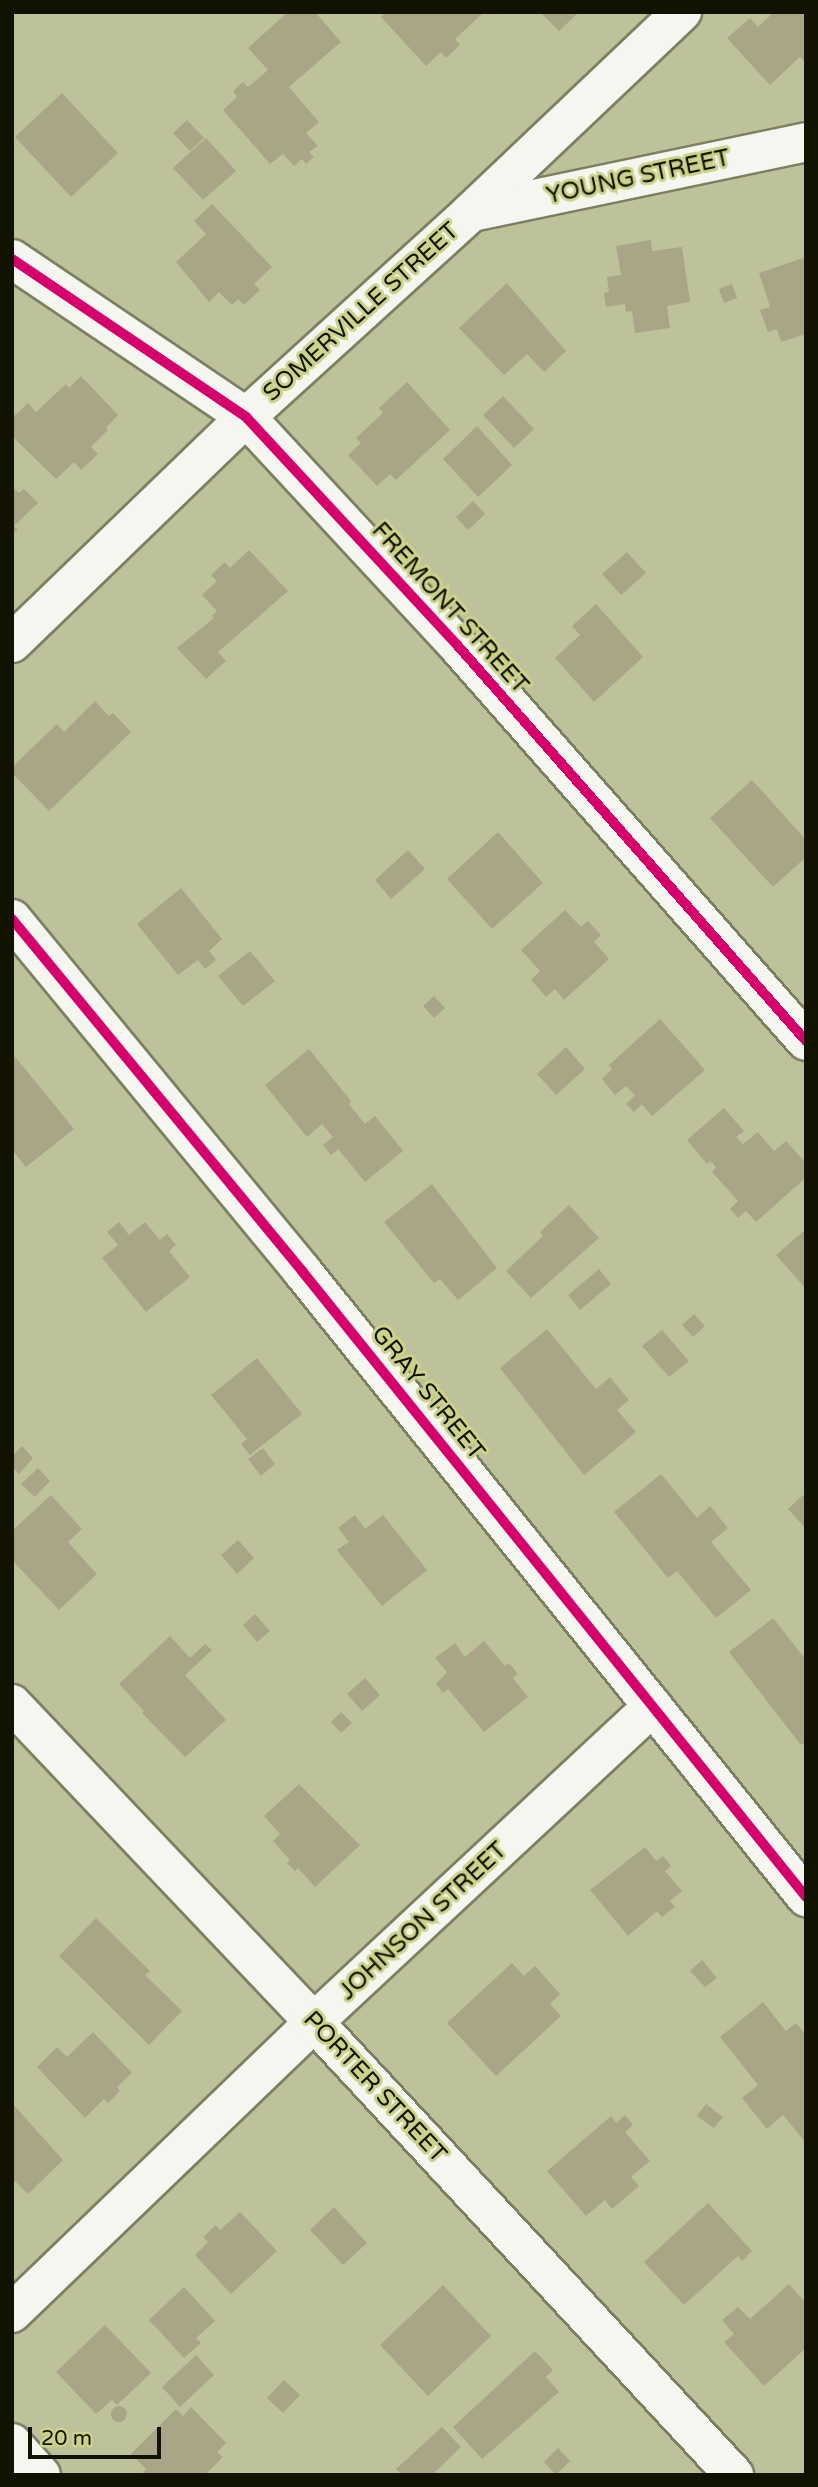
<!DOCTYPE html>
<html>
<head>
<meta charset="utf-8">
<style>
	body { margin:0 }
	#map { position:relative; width:818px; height:2487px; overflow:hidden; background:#bec29b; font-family:"Varela Round",sans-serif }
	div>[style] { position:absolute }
	.building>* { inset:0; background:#a8a687 }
	.round { border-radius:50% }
	.roads { filter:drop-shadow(2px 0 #7d7f60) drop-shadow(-2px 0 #7d7f60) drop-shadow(0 2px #7d7f60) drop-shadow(0 -2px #7d7f60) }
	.minor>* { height:38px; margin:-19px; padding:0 19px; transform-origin:19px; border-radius:19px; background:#f5f6f0 }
	.cycleway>* { height:10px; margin:-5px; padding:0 5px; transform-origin:5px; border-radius:5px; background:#d6006c }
	span { translate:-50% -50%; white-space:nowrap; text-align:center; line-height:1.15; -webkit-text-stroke:6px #cbd38a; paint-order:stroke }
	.street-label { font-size:24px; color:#111200 }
	.frame { position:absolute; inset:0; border:14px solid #111200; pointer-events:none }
	.scale { position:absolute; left:28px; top:2427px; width:133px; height:32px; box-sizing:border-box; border:4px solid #111200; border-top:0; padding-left:9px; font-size:21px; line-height:24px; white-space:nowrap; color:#111200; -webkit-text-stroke:5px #cbd38a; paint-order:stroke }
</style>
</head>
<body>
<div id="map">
	<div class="building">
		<i style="clip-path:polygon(288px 12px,315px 12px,341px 42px,289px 87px,319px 122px,306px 133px,318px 146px,309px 152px,314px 157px,306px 164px,302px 159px,294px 166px,283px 154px,270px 164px,223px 110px,237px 97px,233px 91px,243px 82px,248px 87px,268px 70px,248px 48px)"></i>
		<i style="clip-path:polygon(386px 12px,480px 12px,482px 14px,455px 39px,460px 45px,446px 58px,441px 52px,426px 66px,381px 17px)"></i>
		<i style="clip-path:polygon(540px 12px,579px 12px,559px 31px)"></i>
		<i style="clip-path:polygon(774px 12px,806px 12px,806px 63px,800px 57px,770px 85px,727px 38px,750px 18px,758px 27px)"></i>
		<i style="clip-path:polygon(62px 93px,118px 153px,71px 197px,15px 137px)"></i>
		<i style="clip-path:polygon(187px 120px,204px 138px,190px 151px,173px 133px)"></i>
		<i style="clip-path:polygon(206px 138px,236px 171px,203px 200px,173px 168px)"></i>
		<i style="clip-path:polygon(212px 204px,272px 267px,254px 284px,260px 290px,244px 305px,238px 299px,232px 305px,219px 292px,209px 302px,176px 262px,206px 234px,194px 221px)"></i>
		<i style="clip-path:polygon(651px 240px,652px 251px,682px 247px,690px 302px,667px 306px,670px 328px,635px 333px,632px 311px,626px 312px,625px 304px,606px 307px,604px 293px,609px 292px,607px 277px,621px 275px,616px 246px)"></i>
		<i style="clip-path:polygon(806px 257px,806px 334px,781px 342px,777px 329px,768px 332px,760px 310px,770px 307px,759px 273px)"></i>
		<i style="clip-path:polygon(507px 283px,566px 351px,544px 372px,527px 354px,504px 375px,459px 328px)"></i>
		<i style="clip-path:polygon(732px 284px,737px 298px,724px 303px,719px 289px)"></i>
		<i style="clip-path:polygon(81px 376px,118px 415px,106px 428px,108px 430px,91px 447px,98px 454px,81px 470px,74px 462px,56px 479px,12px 436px,12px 418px,28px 403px,36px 412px,66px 384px,69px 388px)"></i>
		<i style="clip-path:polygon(407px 382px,450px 430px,396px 480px,390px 474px,377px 486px,348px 455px,361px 443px,356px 438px,383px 413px,379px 408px)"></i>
		<i style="clip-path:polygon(503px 396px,534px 429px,514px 448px,483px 415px)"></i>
		<i style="clip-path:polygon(477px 426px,512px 465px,478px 497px,443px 459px)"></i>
		<i style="clip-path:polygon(12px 486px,19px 493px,24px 489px,38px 503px,14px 526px,18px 530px,12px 535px)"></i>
		<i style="clip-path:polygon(473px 501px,485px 514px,468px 530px,456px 517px)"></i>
		<i style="clip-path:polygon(249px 550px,288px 591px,218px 652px,226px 661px,206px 679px,177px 648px,214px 618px,212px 616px,217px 611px,202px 595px,217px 581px,211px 575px,225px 562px,230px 568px)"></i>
		<i style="clip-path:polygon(627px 552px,646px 573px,621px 595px,602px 574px)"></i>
		<i style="clip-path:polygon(596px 604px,643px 657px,594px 702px,555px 658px,580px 635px,572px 626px)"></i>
		<i style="clip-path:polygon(95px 701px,109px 716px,113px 713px,131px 732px,49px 811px,12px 773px,12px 767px,57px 724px,64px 732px)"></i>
		<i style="clip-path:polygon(752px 780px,806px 840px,806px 857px,773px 887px,710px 818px)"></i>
		<i style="clip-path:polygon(498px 832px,543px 883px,492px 929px,447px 879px)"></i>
		<i style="clip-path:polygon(408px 850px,425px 869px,391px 899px,375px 880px)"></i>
		<i style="clip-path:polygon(181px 888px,222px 939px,209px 951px,216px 960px,205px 969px,198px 960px,178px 975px,137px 924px)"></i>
		<i style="clip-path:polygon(565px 910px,581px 927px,588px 921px,601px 935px,594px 942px,609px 959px,564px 1000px,555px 989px,546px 997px,531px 980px,540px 971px,521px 950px)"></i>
		<i style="clip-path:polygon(250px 951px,275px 981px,243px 1006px,218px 976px)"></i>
		<i style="clip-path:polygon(434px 996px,445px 1008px,434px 1018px,423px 1006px)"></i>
		<i style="clip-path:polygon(660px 1019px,705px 1070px,652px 1116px,642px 1104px,634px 1112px,626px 1104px,635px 1095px,626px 1086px,615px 1095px,602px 1079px,612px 1069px,609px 1065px)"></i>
		<i style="clip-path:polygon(566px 1047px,585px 1069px,556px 1095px,537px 1074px)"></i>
		<i style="clip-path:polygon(309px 1049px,351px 1101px,349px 1104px,365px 1124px,375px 1116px,403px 1151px,365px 1182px,338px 1149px,331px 1155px,323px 1145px,333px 1137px,322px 1124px,307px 1137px,265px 1085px)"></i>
		<i style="clip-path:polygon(12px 1053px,74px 1129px,26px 1167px,12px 1150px)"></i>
		<i style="clip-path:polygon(724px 1108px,744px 1131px,736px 1137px,743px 1144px,758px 1132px,774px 1151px,786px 1141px,806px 1163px,806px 1176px,801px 1182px,756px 1222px,746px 1211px,738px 1218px,730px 1209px,738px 1201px,712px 1172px,716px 1167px,710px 1161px,707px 1164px,687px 1140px)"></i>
		<i style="clip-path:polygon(432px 1184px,497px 1268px,458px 1300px,440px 1279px,434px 1283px,384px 1222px)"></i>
		<i style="clip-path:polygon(569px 1205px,599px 1238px,531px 1298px,506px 1271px,543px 1236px,540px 1232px)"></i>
		<i style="clip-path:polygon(119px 1222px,129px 1235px,145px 1222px,160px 1240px,167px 1234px,176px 1245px,169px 1251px,190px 1277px,146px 1312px,102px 1258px,118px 1245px,107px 1232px)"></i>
		<i style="clip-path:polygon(806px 1229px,806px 1289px,776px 1255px)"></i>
		<i style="clip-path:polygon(599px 1269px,611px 1284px,580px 1310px,568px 1295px)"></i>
		<i style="clip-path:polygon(694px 1314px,705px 1326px,693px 1337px,682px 1325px)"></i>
		<i style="clip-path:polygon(547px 1329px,596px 1389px,610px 1377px,629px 1400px,617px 1410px,636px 1432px,584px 1475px,500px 1368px)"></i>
		<i style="clip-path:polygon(662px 1330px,689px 1361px,669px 1377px,642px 1346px)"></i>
		<i style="clip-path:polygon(257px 1358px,302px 1414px,250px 1455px,241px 1444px,247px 1439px,211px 1395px)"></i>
		<i style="clip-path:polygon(22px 1446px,33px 1458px,19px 1474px,12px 1467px,12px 1456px)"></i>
		<i style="clip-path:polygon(263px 1448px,275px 1464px,261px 1476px,248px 1459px)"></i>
		<i style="clip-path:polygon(38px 1468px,50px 1481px,35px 1497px,21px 1484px)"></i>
		<i style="clip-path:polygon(661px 1474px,697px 1518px,710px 1506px,728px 1528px,711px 1542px,751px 1590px,716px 1618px,677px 1571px,668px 1578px,614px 1512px)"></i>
		<i style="clip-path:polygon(51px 1495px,82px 1529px,68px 1542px,97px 1574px,59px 1610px,12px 1560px,12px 1531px)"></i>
		<i style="clip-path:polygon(803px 1495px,806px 1498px,806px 1529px,788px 1509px)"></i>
		<i style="clip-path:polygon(355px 1515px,365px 1529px,383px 1515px,427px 1570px,382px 1606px,337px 1550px,349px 1542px,338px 1528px)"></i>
		<i style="clip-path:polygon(238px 1540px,254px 1558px,237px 1574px,221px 1555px)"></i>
		<i style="clip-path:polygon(255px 1614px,270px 1631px,257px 1642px,243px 1625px)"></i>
		<i style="clip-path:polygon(773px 1618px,806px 1660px,806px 1741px,801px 1745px,729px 1652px)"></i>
		<i style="clip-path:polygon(170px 1636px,190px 1658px,205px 1644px,212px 1650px,185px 1675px,226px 1720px,185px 1757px,142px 1713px,144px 1711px,119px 1684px)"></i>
		<i style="clip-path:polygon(484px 1641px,505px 1666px,509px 1663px,518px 1674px,513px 1678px,528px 1697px,484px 1732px,448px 1689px,443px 1693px,436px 1684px,447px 1672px,435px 1658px,455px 1643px,465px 1657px)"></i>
		<i style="clip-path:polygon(365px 1678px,380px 1695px,362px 1711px,347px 1694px)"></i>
		<i style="clip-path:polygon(341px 1712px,352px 1723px,341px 1733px,331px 1722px)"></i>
		<i style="clip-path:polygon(299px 1784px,360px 1845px,315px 1887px,298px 1868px,295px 1871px,287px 1863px,290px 1860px,273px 1841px,280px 1834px,264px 1816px)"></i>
		<i style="clip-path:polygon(645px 1847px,656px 1861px,663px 1856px,671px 1866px,665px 1871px,682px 1891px,670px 1901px,675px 1907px,662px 1917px,657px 1911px,628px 1936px,590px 1890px)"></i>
		<i style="clip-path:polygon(96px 1918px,150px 1971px,145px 1975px,182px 2011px,149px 2045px,59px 1956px)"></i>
		<i style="clip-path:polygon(702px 1960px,717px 1978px,705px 1987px,690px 1971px)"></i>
		<i style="clip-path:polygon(512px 1963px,524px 1976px,535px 1966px,560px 1994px,550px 2004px,561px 2016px,496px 2076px,447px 2023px)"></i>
		<i style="clip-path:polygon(763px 2002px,786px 2031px,796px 2023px,806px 2035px,806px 2143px,783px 2115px,767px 2129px,742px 2098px,758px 2085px,720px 2037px)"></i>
		<i style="clip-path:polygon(93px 2032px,132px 2073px,117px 2087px,120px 2091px,108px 2103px,104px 2099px,85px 2118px,37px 2067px,57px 2047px,67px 2057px)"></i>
		<i style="clip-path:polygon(12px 2103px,63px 2160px,28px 2194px,16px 2182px,12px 2183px)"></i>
		<i style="clip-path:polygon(706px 2104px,723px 2117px,714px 2128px,697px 2116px)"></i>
		<i style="clip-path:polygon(625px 2115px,633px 2125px,625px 2132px,650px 2161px,631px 2177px,639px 2186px,612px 2209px,605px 2200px,586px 2216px,547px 2171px,611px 2116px,616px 2123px)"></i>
		<i style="clip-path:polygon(708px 2203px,752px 2251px,742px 2261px,738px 2256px,684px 2305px,644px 2262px)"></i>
		<i style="clip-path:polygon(334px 2207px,367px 2243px,343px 2265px,310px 2230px)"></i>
		<i style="clip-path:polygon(240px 2212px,277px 2251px,231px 2294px,195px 2255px,208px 2242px,203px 2237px,216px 2225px,220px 2230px)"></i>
		<i style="clip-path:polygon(789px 2284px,806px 2303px,806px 2348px,764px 2386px,724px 2342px,734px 2334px,722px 2320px,738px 2307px,750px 2319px)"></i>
		<i style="clip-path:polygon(443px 2285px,491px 2336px,428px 2396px,380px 2345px)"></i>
		<i style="clip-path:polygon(184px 2287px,215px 2321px,196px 2338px,201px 2343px,184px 2358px,149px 2320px)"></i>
		<i style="clip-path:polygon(105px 2325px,151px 2373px,117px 2405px,112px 2400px,96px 2414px,56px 2372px)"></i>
		<i style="clip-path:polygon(535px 2351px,553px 2370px,546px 2377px,559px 2392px,482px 2459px,453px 2427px)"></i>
		<i style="clip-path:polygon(196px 2355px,214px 2375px,180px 2407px,162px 2387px)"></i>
		<i style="clip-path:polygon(284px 2380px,300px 2395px,283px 2413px,267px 2398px)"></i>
		<i class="round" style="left:111px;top:2406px;width:16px;height:16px"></i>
		<i style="clip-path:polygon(191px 2407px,226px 2443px,217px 2452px,223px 2457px,205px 2475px,141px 2475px,146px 2469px,131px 2454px,176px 2409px,183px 2416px)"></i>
		<i style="clip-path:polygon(442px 2427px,461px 2447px,432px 2475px,402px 2475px,396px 2469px)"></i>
		<i style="clip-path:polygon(558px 2448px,570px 2461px,556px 2475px,544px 2462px)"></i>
	</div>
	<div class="roads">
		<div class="minor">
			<i style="left:472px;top:212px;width:341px;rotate:-11.8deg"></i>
			<i style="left:12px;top:259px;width:282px;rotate:34deg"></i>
			<i style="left:246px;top:417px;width:312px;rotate:47.2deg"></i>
			<i style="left:458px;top:646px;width:526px;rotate:48.62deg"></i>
			<i style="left:12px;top:643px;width:325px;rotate:-44deg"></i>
			<i style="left:246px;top:417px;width:304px;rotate:-42.3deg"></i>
			<i style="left:471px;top:212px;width:291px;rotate:-43.5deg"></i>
			<i style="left:12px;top:919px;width:456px;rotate:50.5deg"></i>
			<i style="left:302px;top:1271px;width:804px;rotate:51.16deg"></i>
			<i style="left:12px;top:1704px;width:439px;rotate:46.5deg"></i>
			<i style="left:314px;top:2022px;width:618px;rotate:47.16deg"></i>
			<i style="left:12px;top:2313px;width:419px;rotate:-43.9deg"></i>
			<i style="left:314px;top:2022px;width:463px;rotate:-43deg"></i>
			<i style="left:12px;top:2443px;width:43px;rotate:47.8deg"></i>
		</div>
	</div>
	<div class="cycleway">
		<i style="left:12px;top:259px;width:282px;rotate:34deg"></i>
		<i style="left:246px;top:417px;width:312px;rotate:47.2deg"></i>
		<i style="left:458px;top:646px;width:526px;rotate:48.62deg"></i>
		<i style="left:12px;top:919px;width:456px;rotate:50.5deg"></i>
		<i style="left:302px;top:1271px;width:804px;rotate:51.16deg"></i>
	</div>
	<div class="street-label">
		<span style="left:638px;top:177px;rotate:-12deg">YOUNG STREET</span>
		<span style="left:361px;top:312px;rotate:-42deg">SOMERVILLE STREET</span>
		<span style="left:450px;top:608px;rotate:48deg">FREMONT STREET</span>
		<span style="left:428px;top:1393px;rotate:51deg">GRAY STREET</span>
		<span style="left:423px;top:1921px;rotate:-43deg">JOHNSON STREET</span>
		<span style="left:375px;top:2087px;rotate:47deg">PORTER STREET</span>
	</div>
	<div class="frame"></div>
	<div class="scale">20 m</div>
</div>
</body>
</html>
